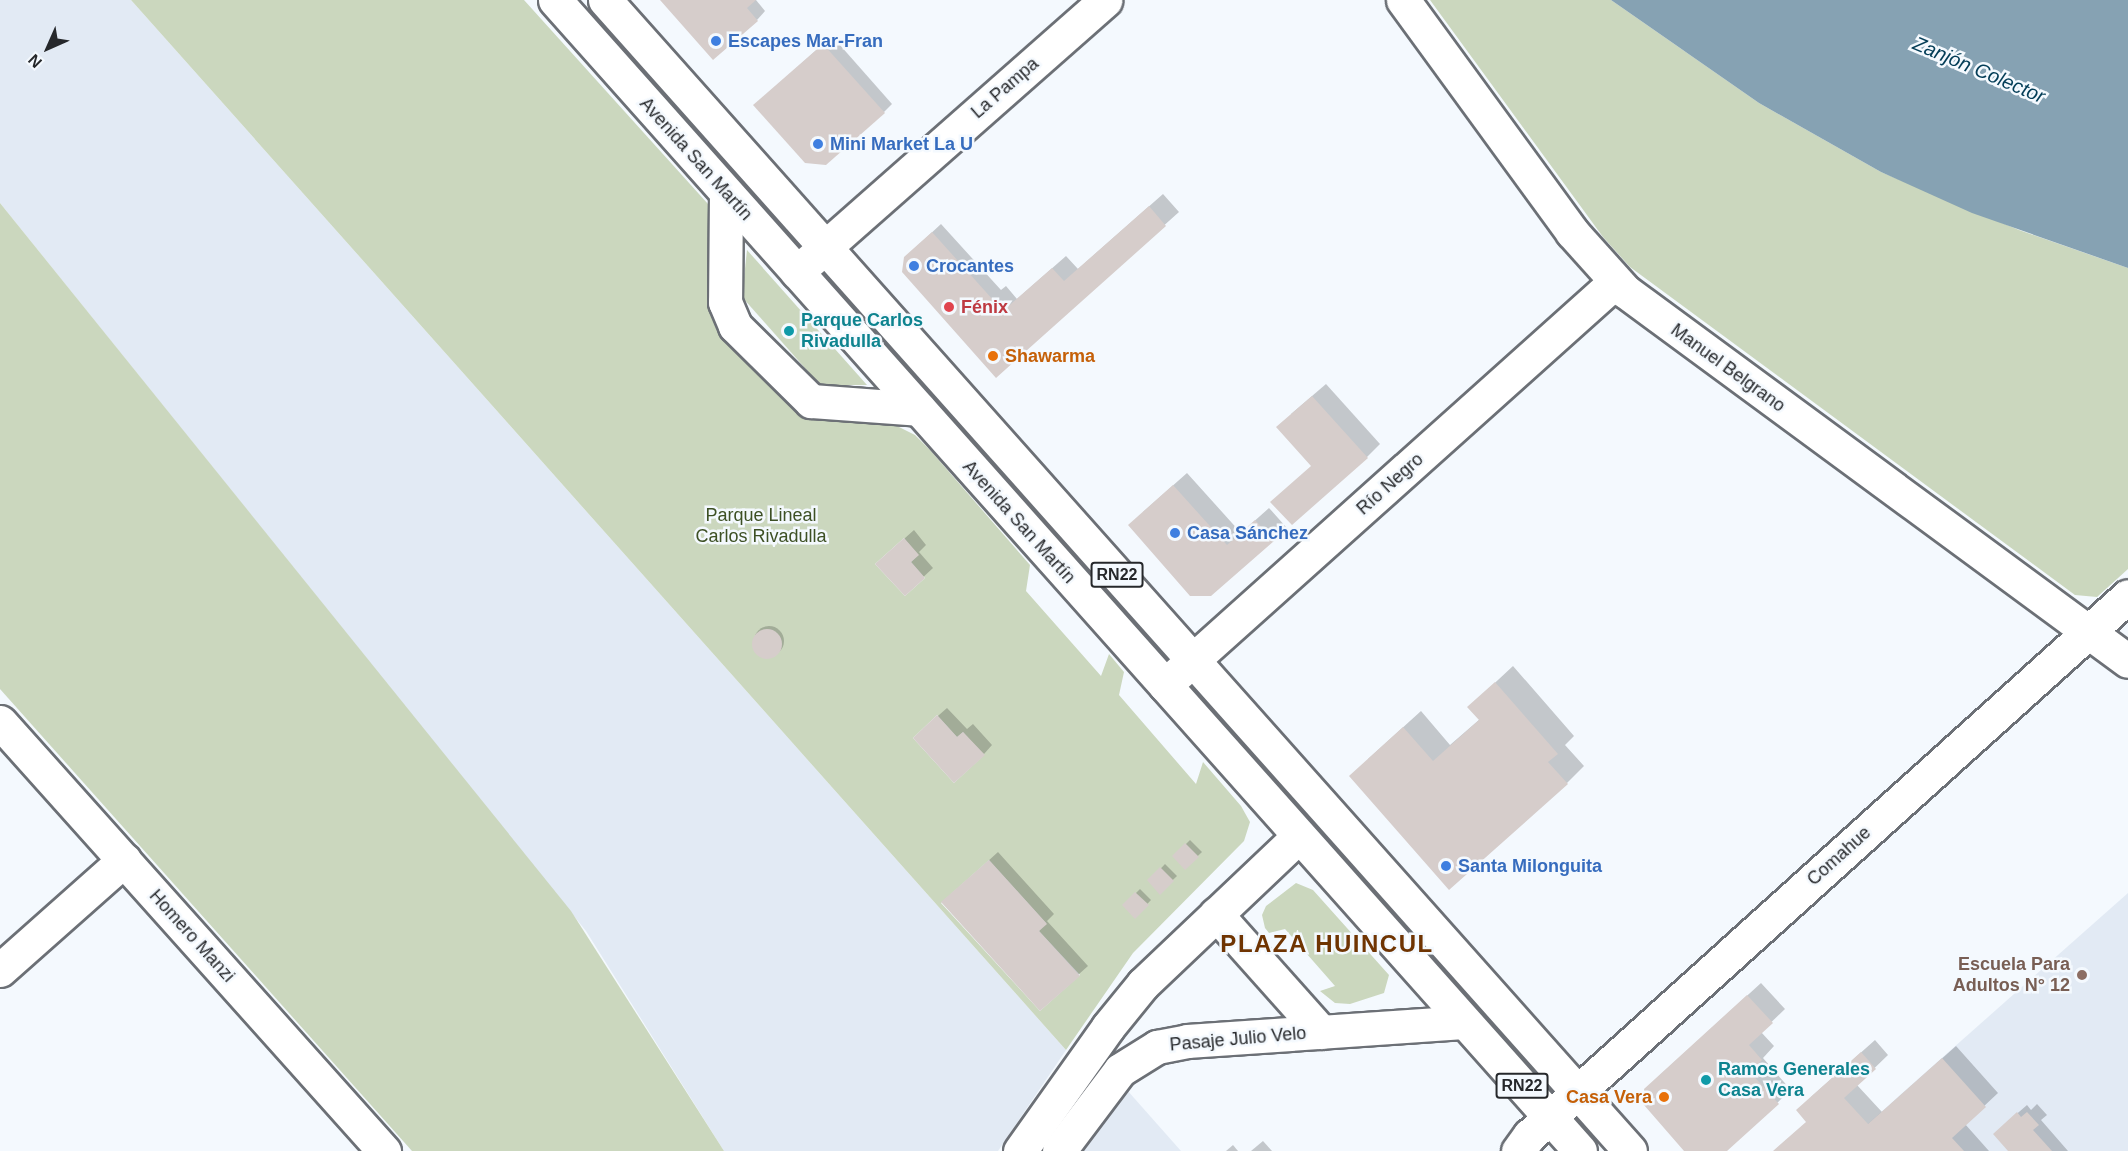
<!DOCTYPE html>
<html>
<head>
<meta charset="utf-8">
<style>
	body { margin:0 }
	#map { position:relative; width:2128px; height:1151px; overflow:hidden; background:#f4f9fe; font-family:Helvetica,sans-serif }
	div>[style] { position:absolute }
	.built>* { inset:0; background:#e2eaf4 }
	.green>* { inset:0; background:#cbd7be }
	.water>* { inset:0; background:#86a2b3 }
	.shadow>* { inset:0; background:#0003 }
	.round { border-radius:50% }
	.building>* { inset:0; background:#d6cdcb }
	.roads { filter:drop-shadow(2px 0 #6c7076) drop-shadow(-2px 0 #6c7076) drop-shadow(0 2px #6c7076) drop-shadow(0 -2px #6c7076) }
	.minor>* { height:33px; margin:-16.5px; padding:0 16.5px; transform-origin:16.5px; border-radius:16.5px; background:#fff }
	.major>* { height:33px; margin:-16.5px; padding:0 16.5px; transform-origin:16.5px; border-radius:16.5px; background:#fff }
	.highway>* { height:33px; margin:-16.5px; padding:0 16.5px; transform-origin:16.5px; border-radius:16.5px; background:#fff }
	.dots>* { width:16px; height:16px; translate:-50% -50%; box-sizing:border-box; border:3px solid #f4f9fe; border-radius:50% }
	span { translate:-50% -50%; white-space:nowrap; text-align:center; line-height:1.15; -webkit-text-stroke:5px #f4f9fe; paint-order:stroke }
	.shield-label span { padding:2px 4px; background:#f4f9fe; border:2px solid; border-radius:4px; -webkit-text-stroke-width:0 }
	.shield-label { font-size:16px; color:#26282b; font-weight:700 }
	.shop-label { font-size:18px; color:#366cbe; font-weight:700 }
	.left { translate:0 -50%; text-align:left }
	.street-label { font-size:18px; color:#26282b }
	.health-label { font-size:18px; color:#be3a42; font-weight:700 }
	.culture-label { font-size:18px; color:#0d838f; font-weight:700 }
	.food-label { font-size:18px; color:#c56008; font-weight:700 }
	.right { translate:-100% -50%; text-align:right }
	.park-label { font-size:18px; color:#3d5024 }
	.education-label { font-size:18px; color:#785e54; font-weight:700 }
	.water-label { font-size:20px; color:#033d57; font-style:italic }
	.district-label { font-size:24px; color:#6f3402; font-weight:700; letter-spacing:1.5px }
	.north { position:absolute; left:18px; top:18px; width:60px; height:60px; -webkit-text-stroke:4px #f4f9fe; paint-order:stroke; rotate:225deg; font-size:16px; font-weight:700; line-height:24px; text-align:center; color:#26282b }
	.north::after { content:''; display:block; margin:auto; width:21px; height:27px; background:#26282b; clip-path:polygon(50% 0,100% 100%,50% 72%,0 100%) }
</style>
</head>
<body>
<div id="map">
	<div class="built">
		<i style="clip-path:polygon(0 0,131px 0,1066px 1050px,998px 1151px,724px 1151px,586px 931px,0 203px)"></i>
		<i style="clip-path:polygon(2128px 893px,2128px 1151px,1838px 1151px,1900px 1095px)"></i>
		<i style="clip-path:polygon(1127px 1090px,1181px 1151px,1081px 1151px)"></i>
	</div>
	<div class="green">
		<i style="clip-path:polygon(evenodd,131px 0,524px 0,708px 204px,727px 336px,802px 414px,895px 425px,915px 435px,930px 450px,1030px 565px,1026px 591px,1101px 676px,1109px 654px,1124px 672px,1119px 695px,1196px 784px,1203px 762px,1241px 806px,1250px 822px,1244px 841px,1133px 953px,1066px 1050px,131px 0,904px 538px,918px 555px,911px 562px,925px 578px,905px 596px,875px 564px,904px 538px,131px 0,937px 715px,957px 737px,963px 732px,984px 755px,954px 783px,913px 738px,937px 715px,131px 0,989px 860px,1046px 923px,1039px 931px,1080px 975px,1040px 1011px,941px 903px,989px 860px)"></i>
		<i style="clip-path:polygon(1430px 0,1611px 0,1759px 103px,1881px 172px,2019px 230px,2128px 268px,2128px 569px,2097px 597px,2075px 595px,1630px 267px,1603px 237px)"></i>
		<i style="clip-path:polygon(0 203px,571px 911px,724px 1151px,412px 1151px,0 689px)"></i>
		<i style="clip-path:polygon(747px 250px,867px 385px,820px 385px,742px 297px)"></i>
		<i style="clip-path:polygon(1296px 883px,1313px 890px,1389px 975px,1384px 993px,1350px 1004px,1335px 1003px,1320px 991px,1335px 986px,1285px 929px,1269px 933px,1265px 928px,1262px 915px,1266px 906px)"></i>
	</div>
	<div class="water">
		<i style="clip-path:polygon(1611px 0,2128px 0,2128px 268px,1972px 213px,1881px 172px,1759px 103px)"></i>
	</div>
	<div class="shadow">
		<i style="clip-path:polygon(662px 0,756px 0,765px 11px,757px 20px)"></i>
		<i style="clip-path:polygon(832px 36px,892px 104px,884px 112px,764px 97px)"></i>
		<i style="clip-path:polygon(1163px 194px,1179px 212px,996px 376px,915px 248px,941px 224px,1001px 290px,1006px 286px,1017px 299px,1066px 256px,1078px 269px)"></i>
		<i style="clip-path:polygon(1326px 384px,1380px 444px,1367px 457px,1312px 465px,1291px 414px)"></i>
		<i style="clip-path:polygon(1187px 473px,1241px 533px,1269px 508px,1286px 527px,1273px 540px,1191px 594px,1143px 512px)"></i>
		<i style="clip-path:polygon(914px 530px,926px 545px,919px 552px,933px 568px,905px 594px,886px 555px)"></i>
		<i class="round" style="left:754px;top:626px;width:30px;height:30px"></i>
		<i style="clip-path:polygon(1513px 666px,1574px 736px,1565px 745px,1584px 766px,1567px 783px,1368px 759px,1421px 711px,1450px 745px,1480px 719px,1469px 707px)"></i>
		<i style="clip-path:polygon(947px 708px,967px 729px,973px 724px,992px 745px,984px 754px,923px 729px)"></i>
		<i style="clip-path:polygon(1190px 840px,1202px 852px,1185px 868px,1174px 856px)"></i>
		<i style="clip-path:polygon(998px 852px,1054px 914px,1047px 921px,1088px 966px,1040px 1009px,943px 902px)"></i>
		<i style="clip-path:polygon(1165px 864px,1177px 876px,1160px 892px,1149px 881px)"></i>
		<i style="clip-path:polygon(1140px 889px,1151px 900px,1135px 917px,1124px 905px)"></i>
		<i style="clip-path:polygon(1761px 983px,1785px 1009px,1761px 1032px,1774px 1046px,1763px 1058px,1791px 1090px,1725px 1151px,1686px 1151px,1659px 1076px)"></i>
		<i style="clip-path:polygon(1875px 1040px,1888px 1055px,1857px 1085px,1882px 1112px,1956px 1046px,1998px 1093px,1965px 1124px,1989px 1151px,1774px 1151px,1808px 1121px,1811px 1097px)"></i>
		<i style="clip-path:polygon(2037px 1104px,2047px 1115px,2041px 1120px,2068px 1151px,2010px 1151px,2004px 1125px,2027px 1105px,2031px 1110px)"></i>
		<i style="clip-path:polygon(1263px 1141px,1272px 1151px,1251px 1151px)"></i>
		<i style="clip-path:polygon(1233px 1145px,1238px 1151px,1226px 1151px)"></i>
	</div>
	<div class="building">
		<i style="clip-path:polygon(660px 0,756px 0,747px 8px,758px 21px,713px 60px)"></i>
		<i style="clip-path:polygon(823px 44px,885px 113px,826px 165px,805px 163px,753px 105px)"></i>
		<i style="clip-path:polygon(1149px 206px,1166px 226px,996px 378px,902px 272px,904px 257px,932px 232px,1003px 311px,1052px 268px,1064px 281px)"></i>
		<i style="clip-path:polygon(1312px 396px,1368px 458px,1292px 525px,1270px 502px,1311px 466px,1276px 427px)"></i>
		<i style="clip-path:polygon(1173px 485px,1227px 545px,1255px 520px,1274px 541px,1211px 596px,1190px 596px,1128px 525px)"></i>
		<i style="clip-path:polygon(904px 538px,919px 555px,911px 562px,925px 578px,905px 596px,875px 564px)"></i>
		<i class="round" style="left:752px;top:629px;width:30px;height:30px"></i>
		<i style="clip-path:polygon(1495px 682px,1558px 754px,1548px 762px,1568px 784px,1449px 890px,1349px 776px,1403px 727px,1433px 761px,1479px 720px,1467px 707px)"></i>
		<i style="clip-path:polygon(937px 715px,957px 737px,963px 732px,985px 755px,954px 783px,913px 738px)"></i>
		<i style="clip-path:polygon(1185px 843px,1199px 857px,1185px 870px,1172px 856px)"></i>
		<i style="clip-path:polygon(989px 860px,1047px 924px,1039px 931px,1080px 976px,1040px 1011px,941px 902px)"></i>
		<i style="clip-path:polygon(1160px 867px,1174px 881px,1160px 895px,1147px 880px)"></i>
		<i style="clip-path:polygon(1135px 892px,1149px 905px,1135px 919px,1122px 905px)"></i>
		<i style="clip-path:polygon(1747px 995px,1773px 1023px,1749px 1045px,1762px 1060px,1750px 1072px,1779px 1104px,1727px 1151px,1684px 1151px,1644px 1105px,1644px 1089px)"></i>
		<i style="clip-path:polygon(1861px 1052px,1876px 1069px,1844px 1098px,1868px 1124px,1942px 1058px,1986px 1107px,1952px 1138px,1964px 1151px,1773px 1151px,1806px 1122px,1796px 1110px)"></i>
		<i style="clip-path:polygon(2017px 1112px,2021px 1117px,2027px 1112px,2039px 1125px,2033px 1130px,2052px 1151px,2008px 1151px,1993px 1134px)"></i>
	</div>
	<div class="roads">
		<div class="minor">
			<i style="left:1403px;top:0;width:287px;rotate:53.9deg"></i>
			<i style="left:1572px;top:232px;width:79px;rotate:48.1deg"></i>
			<i style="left:1625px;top:291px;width:624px;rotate:36.34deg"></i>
			<i style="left:726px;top:193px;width:109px;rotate:90.5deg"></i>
			<i style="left:725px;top:302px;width:26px;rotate:67deg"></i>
			<i style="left:735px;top:326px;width:107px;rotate:44.6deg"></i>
			<i style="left:811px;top:401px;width:108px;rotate:4.2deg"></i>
			<i style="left:797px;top:272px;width:411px;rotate:-41.4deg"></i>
			<i style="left:1165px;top:685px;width:604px;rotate:-41.85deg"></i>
			<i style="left:0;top:970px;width:166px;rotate:-41.6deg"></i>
			<i style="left:1518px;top:1151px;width:19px;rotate:-54deg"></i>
			<i style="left:1529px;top:1136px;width:806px;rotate:-42.03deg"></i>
		</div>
		<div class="major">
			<i style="left:0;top:722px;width:576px;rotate:48.17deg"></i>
			<i style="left:1216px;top:914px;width:158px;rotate:48.3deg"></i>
			<i style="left:1020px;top:1151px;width:152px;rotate:-54.6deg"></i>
			<i style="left:1108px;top:1027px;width:55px;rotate:-50.9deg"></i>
			<i style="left:1143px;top:984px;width:212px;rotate:-43.5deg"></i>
			<i style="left:1059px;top:1151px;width:101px;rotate:-53deg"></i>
			<i style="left:1120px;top:1070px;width:44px;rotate:-31.9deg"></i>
			<i style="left:1157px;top:1047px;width:31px;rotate:-11deg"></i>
			<i style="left:1187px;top:1041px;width:277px;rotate:-3.9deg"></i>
		</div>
		<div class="highway">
			<i style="left:555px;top:0;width:1541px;rotate:48.31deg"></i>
			<i style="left:605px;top:0;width:1541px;rotate:48.31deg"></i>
		</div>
	</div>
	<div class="dots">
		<i style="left:716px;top:41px;background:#3f7fe0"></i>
		<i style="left:818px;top:144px;background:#3f7fe0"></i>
		<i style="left:914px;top:266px;background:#3f7fe0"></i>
		<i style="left:949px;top:307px;background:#e0444e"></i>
		<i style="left:789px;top:331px;background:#0f9aa8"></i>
		<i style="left:993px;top:356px;background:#e8710a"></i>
		<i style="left:1175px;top:533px;background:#3f7fe0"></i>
		<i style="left:1446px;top:866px;background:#3f7fe0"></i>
		<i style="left:2082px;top:975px;background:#8d6e63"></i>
		<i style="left:1706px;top:1080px;background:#0f9aa8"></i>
		<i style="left:1664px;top:1097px;background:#e8710a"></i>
	</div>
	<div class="shield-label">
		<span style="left:1117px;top:575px">RN22</span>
		<span style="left:1522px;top:1086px">RN22</span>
	</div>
	<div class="shop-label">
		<span class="left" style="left:728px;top:41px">Escapes Mar-Fran</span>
		<span class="left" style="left:830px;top:144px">Mini Market La U</span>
		<span class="left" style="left:926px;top:266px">Crocantes</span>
		<span class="left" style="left:1187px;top:533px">Casa Sánchez</span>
		<span class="left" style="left:1458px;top:866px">Santa Milonguita</span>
	</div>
	<div class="street-label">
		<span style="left:1005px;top:88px;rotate:-41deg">La Pampa</span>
		<span style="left:696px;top:159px;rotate:48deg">Avenida San Martín</span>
		<span style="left:1728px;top:368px;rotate:36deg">Manuel Belgrano</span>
		<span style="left:1390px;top:484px;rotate:-42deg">Río Negro</span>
		<span style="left:1019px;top:522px;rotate:48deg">Avenida San Martín</span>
		<span style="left:1839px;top:856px;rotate:-42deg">Comahue</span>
		<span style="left:192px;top:936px;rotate:48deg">Homero Manzi</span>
		<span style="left:1238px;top:1039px;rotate:-5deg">Pasaje Julio Velo</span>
	</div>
	<div class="health-label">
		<span class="left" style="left:961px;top:307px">Fénix</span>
	</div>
	<div class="culture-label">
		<span class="left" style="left:801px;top:331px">Parque Carlos<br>Rivadulla</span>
		<span class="left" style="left:1718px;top:1080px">Ramos Generales<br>Casa Vera</span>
	</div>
	<div class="food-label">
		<span class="left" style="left:1005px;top:356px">Shawarma</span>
		<span class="right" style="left:1652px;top:1097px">Casa Vera</span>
	</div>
	<div class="park-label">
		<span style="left:761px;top:526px">Parque Lineal<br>Carlos Rivadulla</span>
	</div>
	<div class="education-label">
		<span class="right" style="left:2070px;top:975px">Escuela Para<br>Adultos N° 12</span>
	</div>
	<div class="water-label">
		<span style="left:1979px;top:70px;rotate:23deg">Zanjón Colector</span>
	</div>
	<div class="district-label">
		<span style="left:1327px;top:944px">PLAZA HUINCUL</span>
	</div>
	<div class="north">N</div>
</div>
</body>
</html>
